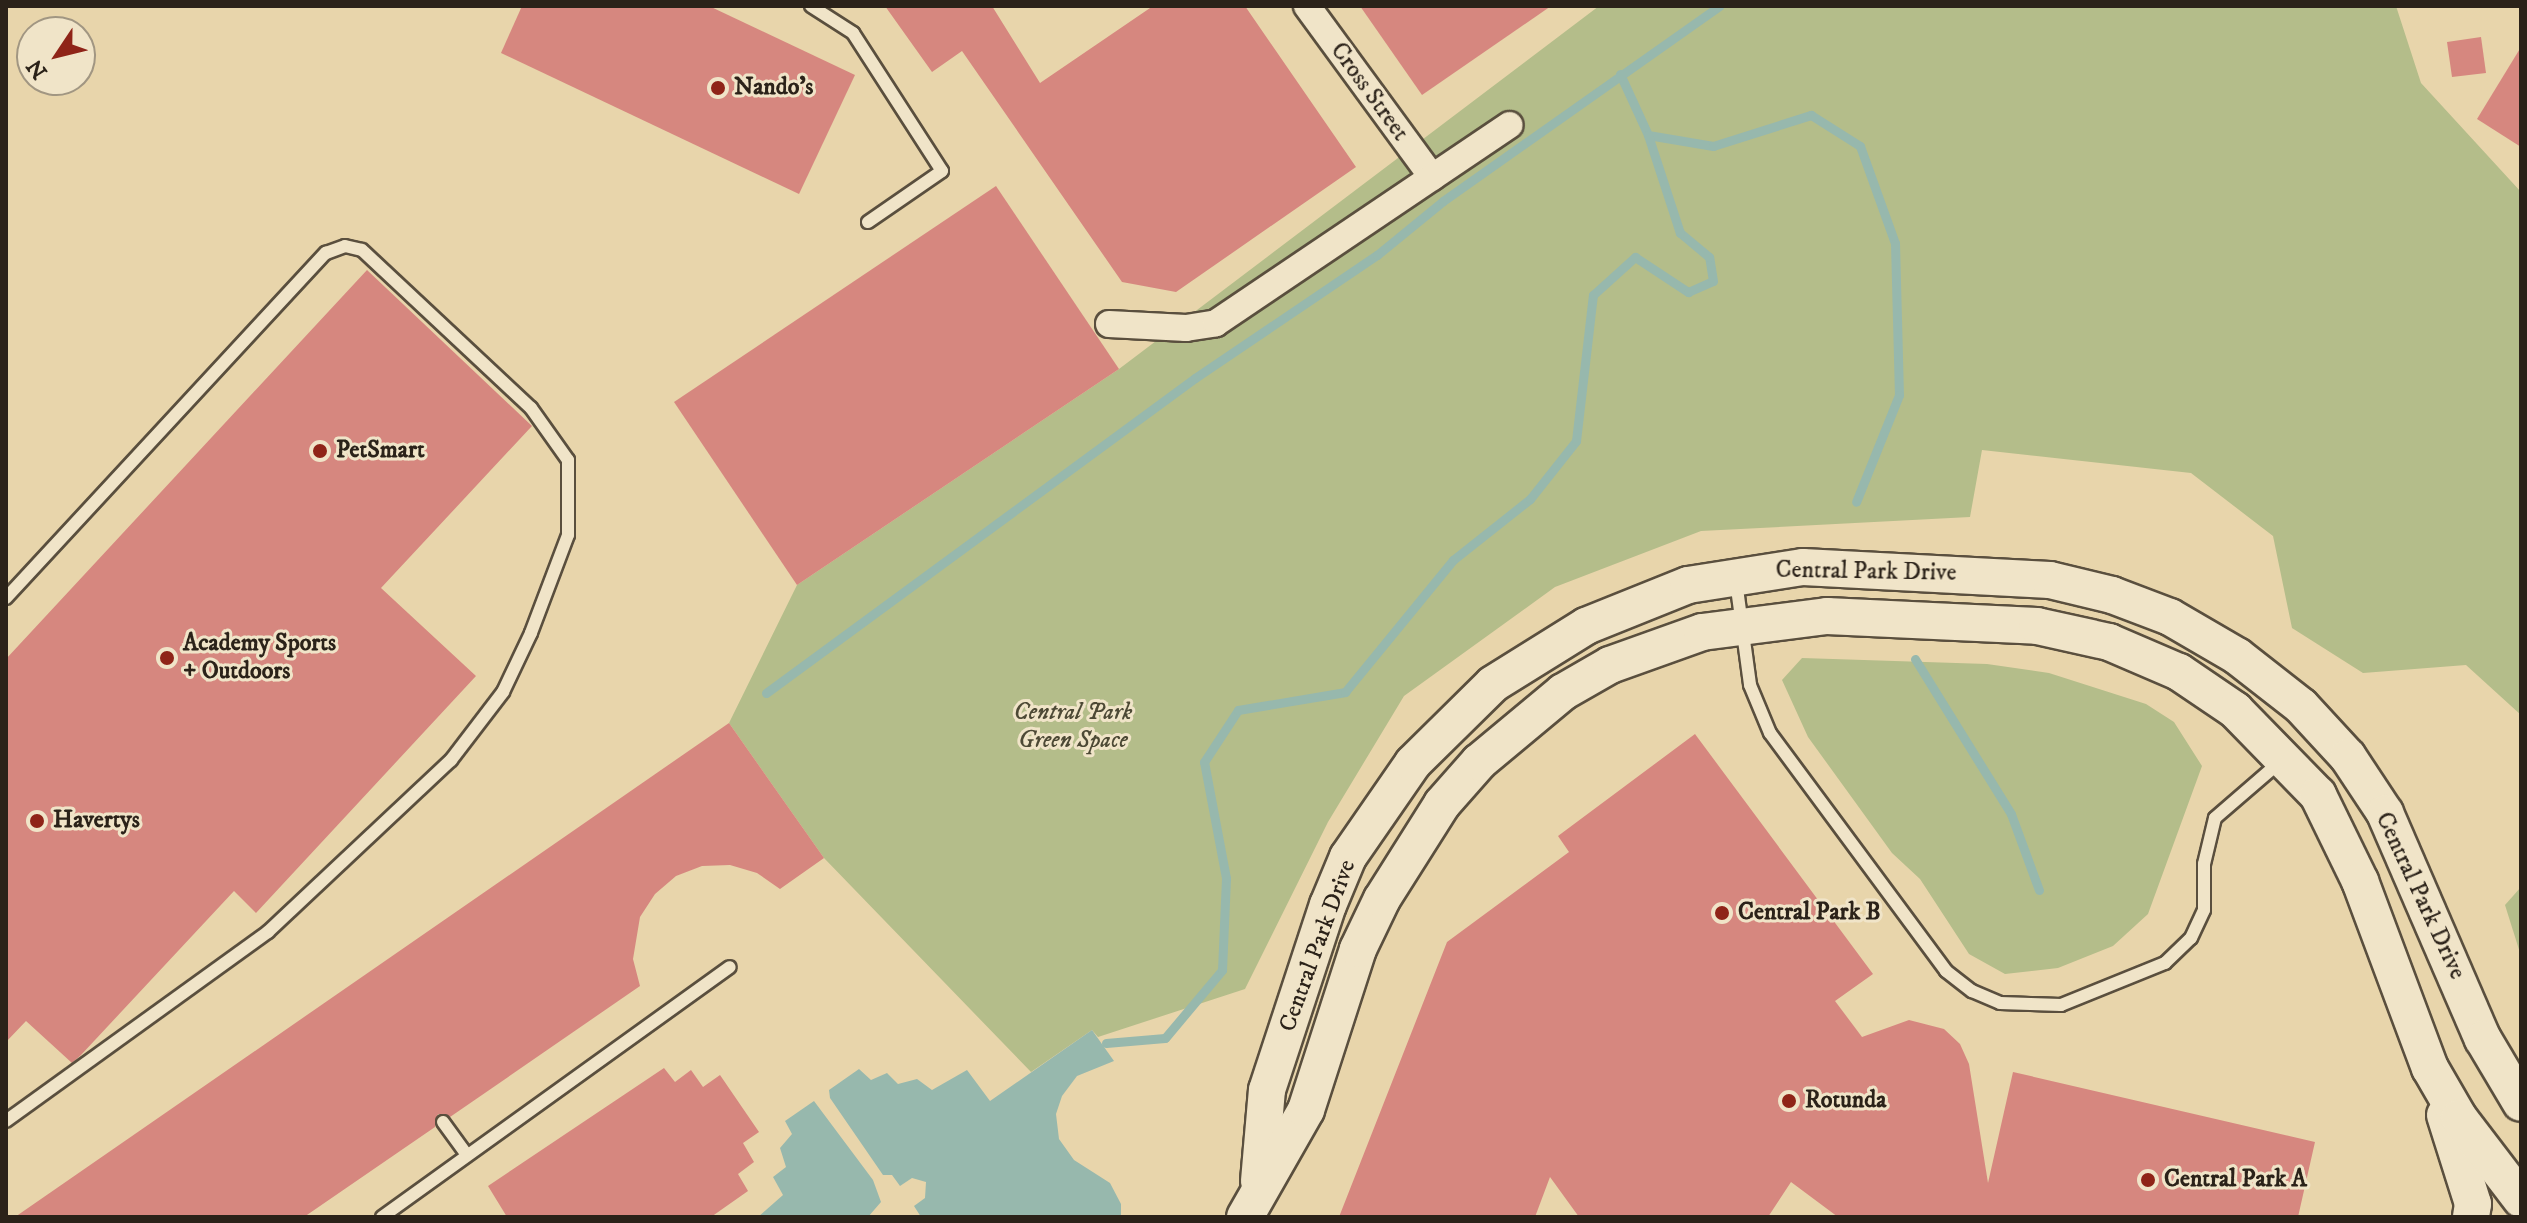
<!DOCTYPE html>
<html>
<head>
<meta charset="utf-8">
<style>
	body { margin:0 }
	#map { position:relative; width:2527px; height:1223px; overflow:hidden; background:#e8d5ab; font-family:"IM FELL DW Pica",serif }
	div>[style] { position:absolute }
	.green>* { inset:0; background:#b4bd8a }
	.water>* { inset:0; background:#97b8ad }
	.stream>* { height:9px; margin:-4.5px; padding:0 4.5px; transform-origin:4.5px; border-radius:4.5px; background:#97b8ad }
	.building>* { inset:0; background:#d6877f }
	.roads { filter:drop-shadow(2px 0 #5a4f3e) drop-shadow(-2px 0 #5a4f3e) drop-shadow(0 2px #5a4f3e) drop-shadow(0 -2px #5a4f3e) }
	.lane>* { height:12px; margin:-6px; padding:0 6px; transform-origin:6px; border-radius:6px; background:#f0e4c8 }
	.street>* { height:26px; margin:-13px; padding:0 13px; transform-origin:13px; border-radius:13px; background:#f0e4c8 }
	.secondary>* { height:36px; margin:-18px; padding:0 18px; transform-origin:18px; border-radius:18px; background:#f0e4c8 }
	.dots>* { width:22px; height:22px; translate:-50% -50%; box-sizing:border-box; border:4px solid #f0e4c8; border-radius:50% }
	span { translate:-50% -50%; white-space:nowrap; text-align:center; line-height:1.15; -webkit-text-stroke:6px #f0e4c8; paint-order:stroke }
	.poi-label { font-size:24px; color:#2b2219; font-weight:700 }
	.left { translate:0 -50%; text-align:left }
	.street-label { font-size:24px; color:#2b2219 }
	.park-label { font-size:24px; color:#4d4935; font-style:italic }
	.frame { position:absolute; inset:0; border:8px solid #2b2219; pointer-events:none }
	.north { position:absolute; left:16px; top:16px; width:80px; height:80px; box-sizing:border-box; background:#f0e4c8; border:2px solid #a19682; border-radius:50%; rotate:235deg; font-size:22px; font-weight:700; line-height:32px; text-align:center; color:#2b2219 }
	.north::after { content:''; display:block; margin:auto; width:28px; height:36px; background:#8f2418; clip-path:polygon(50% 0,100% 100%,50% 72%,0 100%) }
</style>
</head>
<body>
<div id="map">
	<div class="green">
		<i style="clip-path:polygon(1599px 6px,2396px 6px,2421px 83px,2521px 192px,2521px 715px,2466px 665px,2363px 673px,2292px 628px,2273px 536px,2191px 473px,1982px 450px,1970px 517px,1701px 531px,1555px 587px,1404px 696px,1328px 822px,1245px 989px,1098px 1037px,1092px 1030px,1031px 1072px,824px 858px,729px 723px,797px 585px,1119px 369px)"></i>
		<i style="clip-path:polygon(1802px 658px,1987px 664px,2049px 673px,2146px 704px,2174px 722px,2202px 766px,2148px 914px,2113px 946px,2058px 968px,2005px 974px,1969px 954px,1920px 879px,1892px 853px,1808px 737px,1782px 680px)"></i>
		<i style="clip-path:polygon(2521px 887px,2521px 956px,2505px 905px)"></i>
	</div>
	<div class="water">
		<i style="clip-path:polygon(1092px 1030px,1114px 1061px,1077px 1076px,1062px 1096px,1056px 1114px,1059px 1139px,1074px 1160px,1110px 1183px,1121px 1204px,1121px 1217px,921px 1217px,914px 1206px,925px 1198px,926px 1182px,912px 1178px,900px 1186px,892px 1175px,883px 1175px,830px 1098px,829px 1090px,859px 1069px,871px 1080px,887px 1073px,898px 1084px,917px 1079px,932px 1090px,967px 1070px,990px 1101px)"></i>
		<i style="clip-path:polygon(814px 1101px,873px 1180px,881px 1202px,868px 1217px,758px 1217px,783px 1195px,773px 1177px,786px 1167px,780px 1148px,792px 1134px,785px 1121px)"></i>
	</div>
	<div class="stream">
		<i style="left:1620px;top:74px;width:67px;rotate:65.3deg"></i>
		<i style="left:1648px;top:135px;width:66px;rotate:9.6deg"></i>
		<i style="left:1713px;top:146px;width:103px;rotate:-17.6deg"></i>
		<i style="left:1811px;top:115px;width:58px;rotate:32.3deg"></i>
		<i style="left:1860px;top:146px;width:103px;rotate:70.2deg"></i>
		<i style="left:1895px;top:243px;width:152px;rotate:88.5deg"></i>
		<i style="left:1899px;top:395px;width:115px;rotate:111.9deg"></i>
		<i style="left:1915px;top:659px;width:182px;rotate:58.2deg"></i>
		<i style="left:2011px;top:814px;width:81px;rotate:69.8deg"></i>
		<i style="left:766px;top:693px;width:532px;rotate:-36.29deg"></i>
		<i style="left:1195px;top:378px;width:220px;rotate:-34.1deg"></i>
		<i style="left:1377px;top:255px;width:85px;rotate:-39.3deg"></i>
		<i style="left:1443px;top:201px;width:338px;rotate:-35.2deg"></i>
		<i style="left:1106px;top:1043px;width:59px;rotate:-4.8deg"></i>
		<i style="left:1165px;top:1038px;width:89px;rotate:-50deg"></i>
		<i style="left:1222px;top:970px;width:92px;rotate:-87.5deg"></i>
		<i style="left:1226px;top:878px;width:118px;rotate:-100.7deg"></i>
		<i style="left:1204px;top:762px;width:62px;rotate:-56.8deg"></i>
		<i style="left:1238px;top:710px;width:109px;rotate:-9.5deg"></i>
		<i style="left:1345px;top:692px;width:171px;rotate:-50.7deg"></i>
		<i style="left:1453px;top:560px;width:98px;rotate:-38.4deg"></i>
		<i style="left:1530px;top:499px;width:74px;rotate:-51.6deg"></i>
		<i style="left:1576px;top:441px;width:147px;rotate:-83.4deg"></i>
		<i style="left:1593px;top:295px;width:57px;rotate:-42.1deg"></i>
		<i style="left:1635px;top:257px;width:64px;rotate:33.4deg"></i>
		<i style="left:1688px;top:292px;width:27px;rotate:-24deg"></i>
		<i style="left:1713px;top:281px;width:24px;rotate:-99deg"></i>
		<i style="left:1709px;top:257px;width:38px;rotate:-140deg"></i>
		<i style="left:1680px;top:233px;width:103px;rotate:-108.1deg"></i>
	</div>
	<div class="building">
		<i style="clip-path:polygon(522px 6px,709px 6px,855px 75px,799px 194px,501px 53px)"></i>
		<i style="clip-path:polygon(885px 6px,992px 6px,1040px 83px,1153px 6px,1245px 6px,1356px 167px,1176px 292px,1122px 282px,962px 51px,932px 72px)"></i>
		<i style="clip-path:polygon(1360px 6px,1551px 6px,1422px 95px)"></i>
		<i style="clip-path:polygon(2481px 37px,2486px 73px,2452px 77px,2447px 42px)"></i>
		<i style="clip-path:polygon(2521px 47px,2521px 147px,2477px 119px)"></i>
		<i style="clip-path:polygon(996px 186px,1119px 369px,797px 585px,674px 402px)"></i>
		<i style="clip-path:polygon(367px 270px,532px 426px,381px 588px,476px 676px,256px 913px,234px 891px,81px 1055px,72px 1063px,26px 1021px,6px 1042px,6px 659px)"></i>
		<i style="clip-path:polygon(729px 723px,824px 858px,780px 889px,757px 873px,730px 865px,702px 866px,676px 876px,655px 894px,640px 917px,633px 959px,640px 986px,450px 1117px,438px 1114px,435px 1127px,304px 1217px,15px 1217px)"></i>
		<i style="clip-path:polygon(1695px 734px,1873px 974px,1835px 1001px,1862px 1037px,1909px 1020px,1944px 1029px,1960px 1044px,1969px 1064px,1988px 1183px,2013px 1072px,2315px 1142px,2298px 1217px,1838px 1217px,1791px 1182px,1768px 1217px,1579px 1217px,1550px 1177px,1535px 1217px,1339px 1217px,1447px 942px,1569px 852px,1558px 836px)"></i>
		<i style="clip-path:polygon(664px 1068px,675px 1082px,691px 1070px,703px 1087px,720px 1075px,759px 1132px,743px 1143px,754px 1162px,738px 1174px,748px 1191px,711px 1217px,507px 1217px,488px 1186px)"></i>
	</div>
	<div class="roads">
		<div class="lane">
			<i style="left:811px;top:6px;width:50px;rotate:32.7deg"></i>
			<i style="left:853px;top:33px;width:164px;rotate:57.2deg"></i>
			<i style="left:942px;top:171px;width:90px;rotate:145.4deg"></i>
			<i style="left:1736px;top:581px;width:105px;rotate:82.3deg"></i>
			<i style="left:1750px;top:685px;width:52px;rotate:67.4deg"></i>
			<i style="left:1770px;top:733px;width:296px;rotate:53.5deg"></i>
			<i style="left:1946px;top:971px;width:33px;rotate:38deg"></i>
			<i style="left:1972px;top:991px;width:30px;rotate:23deg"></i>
			<i style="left:2000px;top:1003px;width:61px;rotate:1.9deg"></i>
			<i style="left:2061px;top:1005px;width:112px;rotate:-22deg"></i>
			<i style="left:2165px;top:963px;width:36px;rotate:-44deg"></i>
			<i style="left:2191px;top:938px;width:31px;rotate:-65deg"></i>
			<i style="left:2204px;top:910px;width:46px;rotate:-90deg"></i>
			<i style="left:2204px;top:864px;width:47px;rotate:-76.6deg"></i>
			<i style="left:2215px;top:818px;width:87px;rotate:-40.8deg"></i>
			<i style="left:6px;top:598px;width:471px;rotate:-47.2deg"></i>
			<i style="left:326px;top:253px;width:20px;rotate:-20deg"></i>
			<i style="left:345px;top:246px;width:17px;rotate:13deg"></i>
			<i style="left:362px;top:250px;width:231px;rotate:43.1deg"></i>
			<i style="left:531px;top:408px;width:64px;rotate:54.6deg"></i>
			<i style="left:568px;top:460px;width:75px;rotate:90deg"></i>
			<i style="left:568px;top:535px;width:105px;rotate:110.7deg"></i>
			<i style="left:531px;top:633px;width:65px;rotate:115.4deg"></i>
			<i style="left:503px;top:692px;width:86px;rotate:127.4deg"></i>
			<i style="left:451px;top:760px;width:251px;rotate:136.8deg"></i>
			<i style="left:268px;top:932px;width:323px;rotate:144.2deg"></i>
			<i style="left:443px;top:1122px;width:39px;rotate:54deg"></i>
			<i style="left:382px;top:1217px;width:428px;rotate:-35.7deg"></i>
		</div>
		<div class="street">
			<i style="left:1307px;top:6px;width:212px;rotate:53.8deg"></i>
			<i style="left:1109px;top:324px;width:77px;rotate:3deg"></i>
			<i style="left:1186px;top:328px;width:30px;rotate:-9deg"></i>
			<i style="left:1216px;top:323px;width:354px;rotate:-34deg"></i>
		</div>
		<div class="secondary">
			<i style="left:2445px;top:1115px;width:93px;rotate:72.5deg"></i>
			<i style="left:2473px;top:1204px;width:13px;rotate:99deg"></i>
			<i style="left:1259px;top:1181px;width:91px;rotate:-85deg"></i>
			<i style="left:1267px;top:1090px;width:195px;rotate:-71.8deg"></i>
			<i style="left:1328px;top:905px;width:52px;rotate:-67.4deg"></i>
			<i style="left:1348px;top:857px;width:114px;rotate:-55.3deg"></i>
			<i style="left:1413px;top:763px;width:112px;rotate:-44.6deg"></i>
			<i style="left:1493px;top:684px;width:110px;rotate:-31.9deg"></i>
			<i style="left:1586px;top:626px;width:110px;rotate:-21.9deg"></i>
			<i style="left:1688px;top:585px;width:116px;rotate:-8.9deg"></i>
			<i style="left:1803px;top:567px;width:247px;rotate:3deg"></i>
			<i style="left:2050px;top:580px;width:64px;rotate:13.6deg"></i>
			<i style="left:2112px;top:595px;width:62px;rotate:20.8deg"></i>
			<i style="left:2170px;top:617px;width:78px;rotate:30.2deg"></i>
			<i style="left:2237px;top:656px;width:81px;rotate:38deg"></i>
			<i style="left:2301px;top:706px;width:69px;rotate:47.3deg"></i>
			<i style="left:2348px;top:757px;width:67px;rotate:56.5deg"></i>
			<i style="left:2385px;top:813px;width:246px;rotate:66.6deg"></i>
			<i style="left:2483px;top:1039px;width:74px;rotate:59.3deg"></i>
			<i style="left:1245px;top:1217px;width:123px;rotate:-60.3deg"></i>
			<i style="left:1306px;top:1110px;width:169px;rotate:-72.1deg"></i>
			<i style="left:1358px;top:949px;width:55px;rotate:-64.4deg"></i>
			<i style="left:1382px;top:899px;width:112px;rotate:-57.7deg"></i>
			<i style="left:1442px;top:804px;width:56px;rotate:-48.6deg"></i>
			<i style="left:1479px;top:762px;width:109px;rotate:-39.8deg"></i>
			<i style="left:1563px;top:692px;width:54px;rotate:-29.9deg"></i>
			<i style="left:1610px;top:665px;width:98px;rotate:-19.7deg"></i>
			<i style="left:1702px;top:632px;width:126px;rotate:-7.3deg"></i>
			<i style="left:1827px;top:616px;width:210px;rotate:2.7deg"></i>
			<i style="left:2037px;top:626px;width:74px;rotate:12.5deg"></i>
			<i style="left:2109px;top:642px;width:76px;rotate:23.2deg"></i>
			<i style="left:2179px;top:672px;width:68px;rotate:34.2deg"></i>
			<i style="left:2235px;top:710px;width:119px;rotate:45.7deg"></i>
			<i style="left:2318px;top:795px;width:96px;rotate:64deg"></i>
			<i style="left:2360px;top:881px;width:200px;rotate:69.5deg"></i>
			<i style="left:2430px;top:1068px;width:58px;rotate:59.9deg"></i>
			<i style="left:2459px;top:1118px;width:102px;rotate:52.6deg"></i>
		</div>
	</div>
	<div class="dots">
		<i style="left:718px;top:88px;background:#8f2418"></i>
		<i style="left:320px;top:451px;background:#8f2418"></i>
		<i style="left:167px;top:658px;background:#8f2418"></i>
		<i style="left:37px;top:821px;background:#8f2418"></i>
		<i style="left:1722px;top:913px;background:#8f2418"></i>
		<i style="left:1789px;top:1101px;background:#8f2418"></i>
		<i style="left:2148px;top:1180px;background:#8f2418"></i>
	</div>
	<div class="poi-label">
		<span class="left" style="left:734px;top:88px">Nando's</span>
		<span class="left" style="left:336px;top:451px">PetSmart</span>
		<span class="left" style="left:183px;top:658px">Academy Sports<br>+ Outdoors</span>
		<span class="left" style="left:53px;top:821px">Havertys</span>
		<span class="left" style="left:1738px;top:913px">Central Park B</span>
		<span class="left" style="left:1805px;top:1101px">Rotunda</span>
		<span class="left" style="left:2164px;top:1180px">Central Park A</span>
	</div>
	<div class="street-label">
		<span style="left:1369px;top:92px;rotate:54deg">Cross Street</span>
		<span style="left:1866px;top:572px;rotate:1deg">Central Park Drive</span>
		<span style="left:2420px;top:896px;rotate:65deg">Central Park Drive</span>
		<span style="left:1318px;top:946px;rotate:-70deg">Central Park Drive</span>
	</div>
	<div class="park-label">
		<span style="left:1073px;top:727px">Central Park<br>Green Space</span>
	</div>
	<div class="frame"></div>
	<div class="north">N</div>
</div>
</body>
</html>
